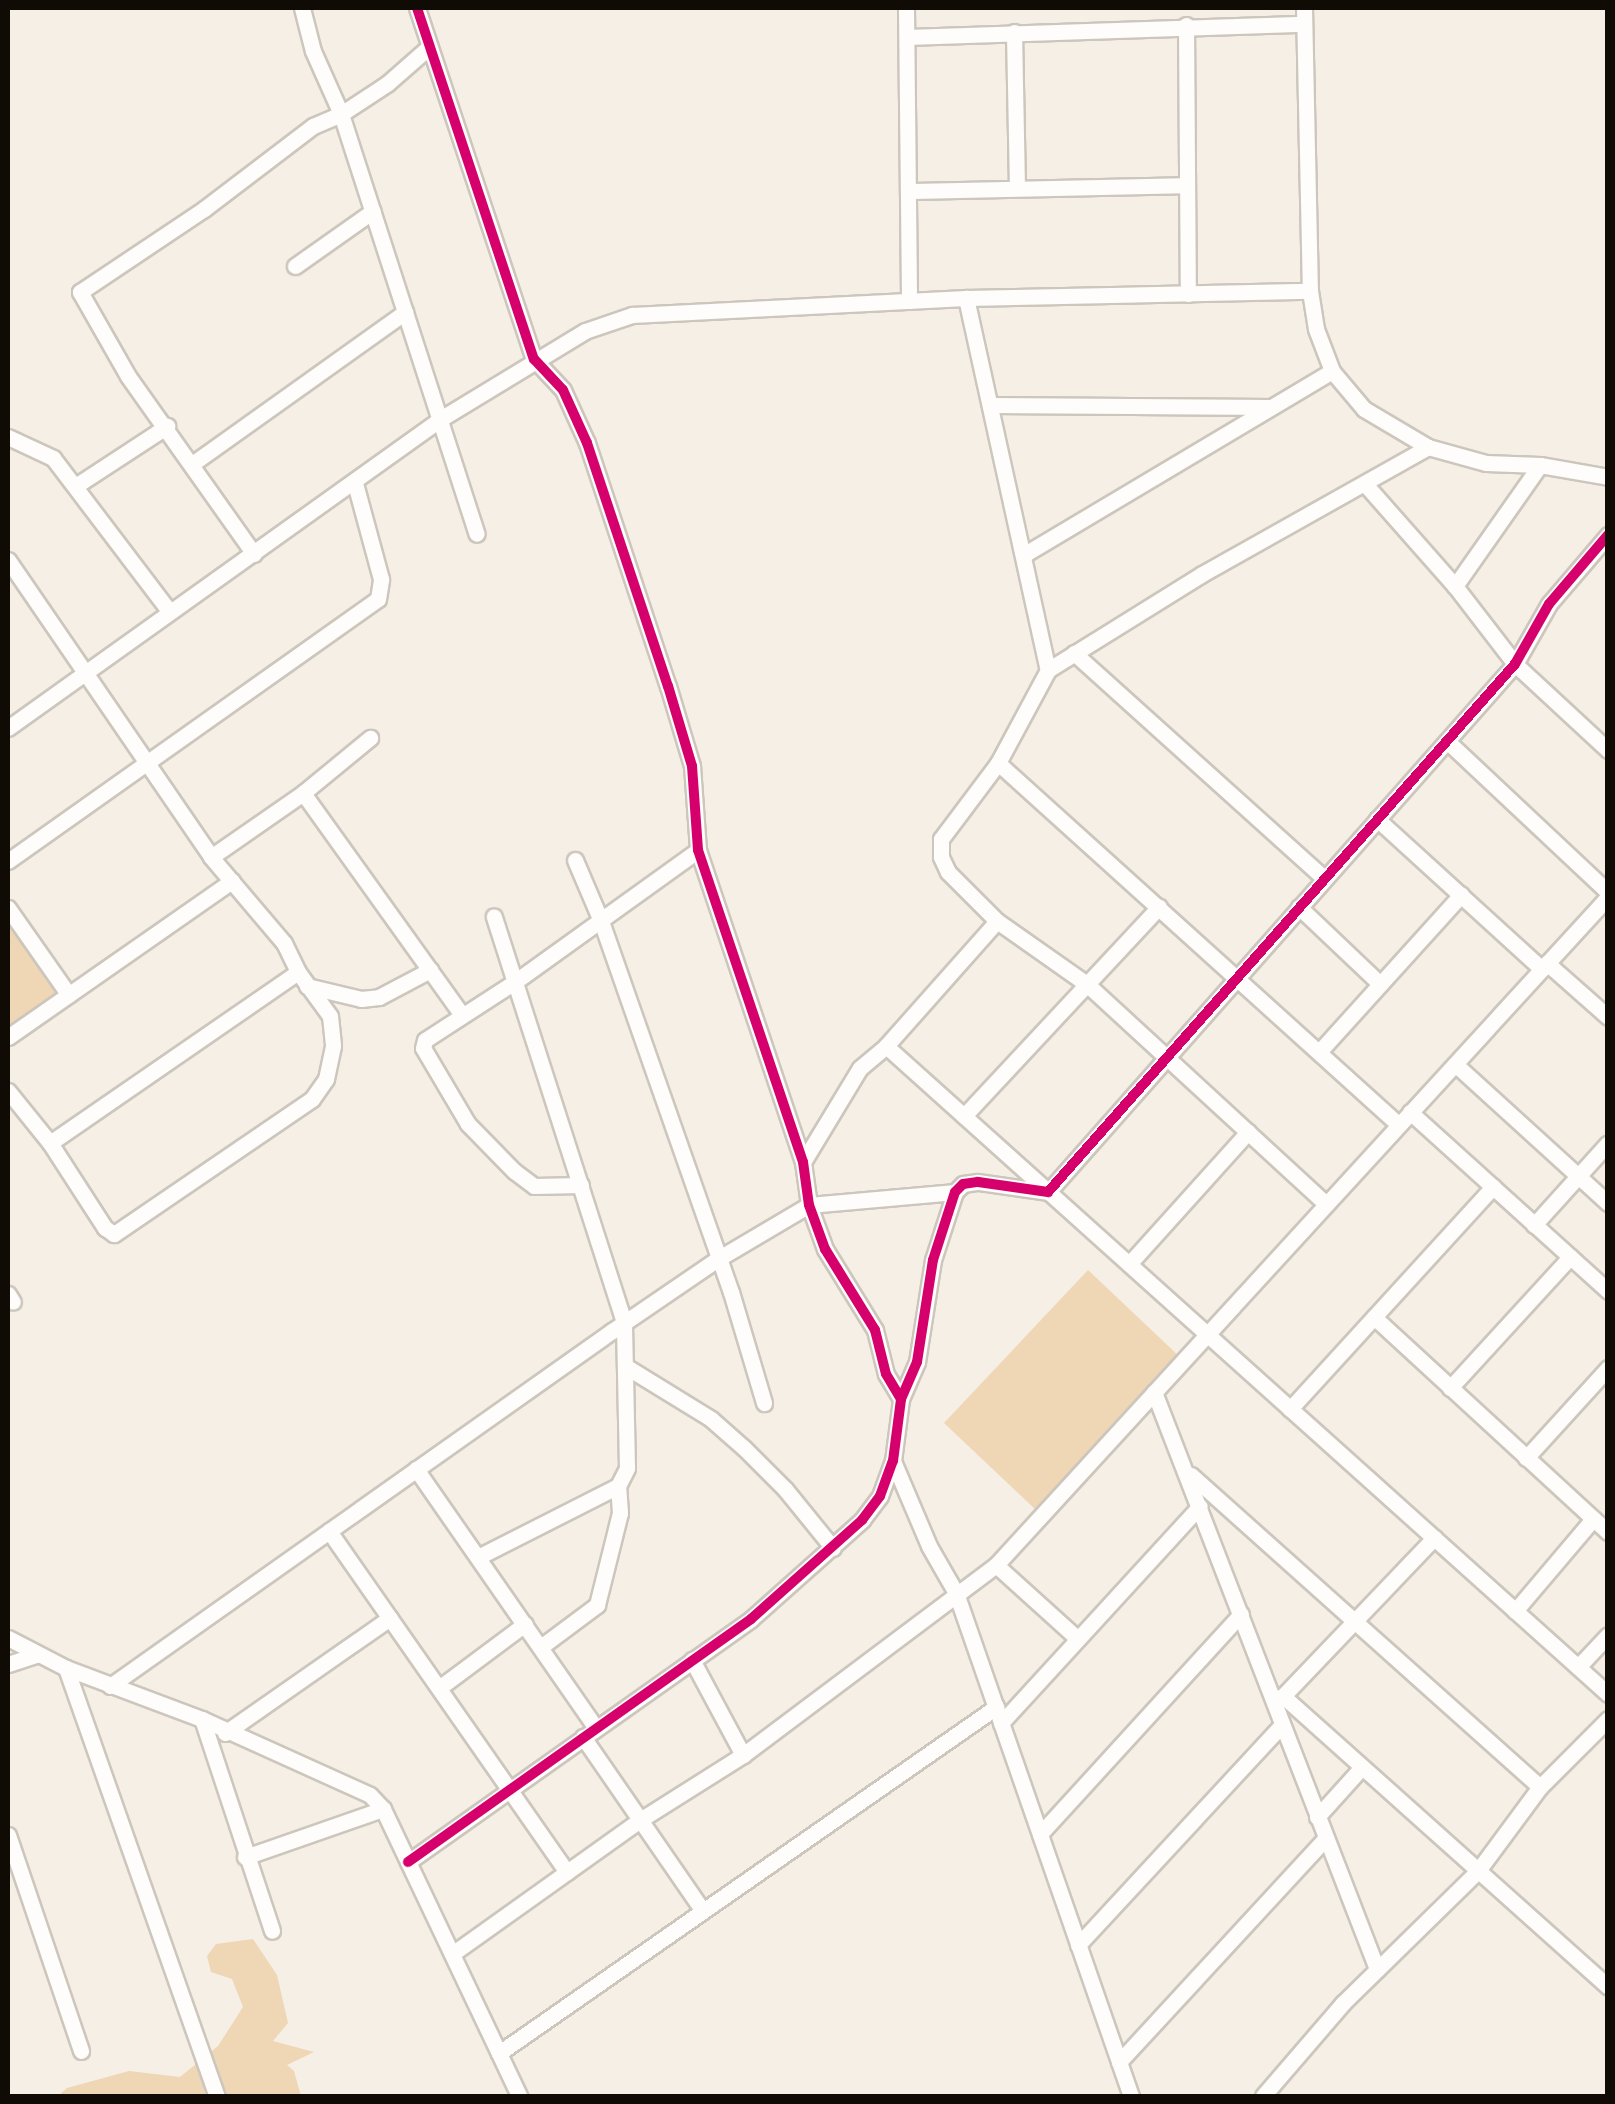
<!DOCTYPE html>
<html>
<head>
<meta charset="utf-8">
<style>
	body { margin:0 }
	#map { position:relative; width:1615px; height:2104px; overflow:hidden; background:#f6efe5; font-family:"Source Sans 3",sans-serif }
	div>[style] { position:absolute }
	.green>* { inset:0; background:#efd6b5 }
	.roads { filter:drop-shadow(2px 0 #ccc6bd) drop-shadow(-2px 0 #ccc6bd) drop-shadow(0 2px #ccc6bd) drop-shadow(0 -2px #ccc6bd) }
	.minor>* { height:15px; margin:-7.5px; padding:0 7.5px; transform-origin:7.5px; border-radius:7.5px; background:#fefdfb }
	.cycleway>* { height:10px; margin:-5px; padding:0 5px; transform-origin:5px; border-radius:5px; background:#d6006c }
	span { translate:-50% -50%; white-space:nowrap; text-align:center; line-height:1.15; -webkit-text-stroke:10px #fff; paint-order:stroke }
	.frame { position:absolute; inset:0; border:10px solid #100b04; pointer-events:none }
</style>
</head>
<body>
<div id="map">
	<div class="green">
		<i style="clip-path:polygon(8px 923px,61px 998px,8px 1036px)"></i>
		<i style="clip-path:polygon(1088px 1270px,1181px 1358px,1036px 1510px,944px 1423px)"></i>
		<i style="clip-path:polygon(253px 1939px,277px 1975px,288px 2023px,273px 2041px,314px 2052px,287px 2065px,294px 2071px,301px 2096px,58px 2096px,67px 2088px,129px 2071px,180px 2077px,218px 2046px,243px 2007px,232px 1979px,211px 1972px,207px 1956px,216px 1944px)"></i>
	</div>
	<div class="roads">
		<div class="minor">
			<i style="left:302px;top:8px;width:44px;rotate:75.7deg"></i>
			<i style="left:313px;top:51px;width:69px;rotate:66deg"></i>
			<i style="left:341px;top:114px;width:441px;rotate:72.1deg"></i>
			<i style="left:417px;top:8px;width:370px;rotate:71.6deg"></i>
			<i style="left:534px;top:359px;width:42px;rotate:46.9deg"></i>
			<i style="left:563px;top:390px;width:58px;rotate:65.6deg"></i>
			<i style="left:587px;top:443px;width:256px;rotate:71.6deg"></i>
			<i style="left:668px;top:686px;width:84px;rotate:73.3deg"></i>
			<i style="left:692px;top:766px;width:84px;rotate:85.9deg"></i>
			<i style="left:698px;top:850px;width:329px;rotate:71.4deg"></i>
			<i style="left:803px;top:1162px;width:43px;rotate:82.1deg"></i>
			<i style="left:809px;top:1205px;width:47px;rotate:70deg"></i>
			<i style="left:825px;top:1249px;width:95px;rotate:58.3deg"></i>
			<i style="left:875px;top:1330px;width:45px;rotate:76deg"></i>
			<i style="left:886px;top:1374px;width:29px;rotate:59deg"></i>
			<i style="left:906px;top:8px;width:293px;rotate:89.4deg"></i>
			<i style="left:1304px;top:8px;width:283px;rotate:88.8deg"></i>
			<i style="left:1310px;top:291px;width:38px;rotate:81deg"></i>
			<i style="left:1316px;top:329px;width:45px;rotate:69.1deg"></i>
			<i style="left:1332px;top:371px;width:50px;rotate:49.9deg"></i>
			<i style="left:1364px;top:409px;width:74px;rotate:30.7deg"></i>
			<i style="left:1428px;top:447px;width:60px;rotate:15.4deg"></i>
			<i style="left:1486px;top:463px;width:54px;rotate:2.1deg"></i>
			<i style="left:1540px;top:465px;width:69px;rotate:10deg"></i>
			<i style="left:1186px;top:25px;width:269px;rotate:89.6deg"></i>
			<i style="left:1014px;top:32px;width:154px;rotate:88.9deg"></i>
			<i style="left:907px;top:37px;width:397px;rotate:-1.9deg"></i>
			<i style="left:908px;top:191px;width:279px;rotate:-1.2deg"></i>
			<i style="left:295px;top:266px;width:95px;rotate:-35.2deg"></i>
			<i style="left:966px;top:298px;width:381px;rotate:77.6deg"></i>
			<i style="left:990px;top:405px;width:281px;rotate:0.4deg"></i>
			<i style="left:8px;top:437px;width:50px;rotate:25deg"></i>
			<i style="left:53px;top:458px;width:193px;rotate:52.8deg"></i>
			<i style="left:192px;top:464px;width:262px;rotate:-35.5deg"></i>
			<i style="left:1540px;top:465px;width:148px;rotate:125.1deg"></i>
			<i style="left:1455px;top:586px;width:98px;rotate:52.4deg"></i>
			<i style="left:1515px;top:664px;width:127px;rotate:42.8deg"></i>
			<i style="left:1365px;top:484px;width:136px;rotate:48.6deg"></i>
			<i style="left:77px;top:485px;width:108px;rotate:-33.2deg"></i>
			<i style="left:254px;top:554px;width:218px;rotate:-125.3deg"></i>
			<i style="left:128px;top:376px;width:97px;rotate:-119.7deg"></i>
			<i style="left:80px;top:292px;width:149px;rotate:-33.8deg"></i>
			<i style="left:204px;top:209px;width:137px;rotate:-37.3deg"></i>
			<i style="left:313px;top:126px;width:30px;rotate:-23deg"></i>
			<i style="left:341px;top:114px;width:56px;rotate:-33.4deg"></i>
			<i style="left:388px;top:83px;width:55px;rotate:-41.3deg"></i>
			<i style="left:1025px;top:554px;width:357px;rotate:-30.8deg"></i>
			<i style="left:8px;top:560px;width:360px;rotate:55.6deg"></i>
			<i style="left:211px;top:857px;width:113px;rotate:49.7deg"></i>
			<i style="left:284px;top:943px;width:32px;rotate:64deg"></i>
			<i style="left:298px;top:972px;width:54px;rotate:54deg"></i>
			<i style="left:330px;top:1016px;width:30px;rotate:84deg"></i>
			<i style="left:333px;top:1046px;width:34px;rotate:102deg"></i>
			<i style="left:326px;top:1079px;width:24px;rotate:125deg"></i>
			<i style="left:312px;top:1099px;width:240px;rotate:145.7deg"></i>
			<i style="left:114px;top:1234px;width:11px;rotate:-146deg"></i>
			<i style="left:105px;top:1228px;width:101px;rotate:-122.9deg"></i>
			<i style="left:50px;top:1143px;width:67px;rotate:-128.9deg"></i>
			<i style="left:1074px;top:653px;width:336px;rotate:42deg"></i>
			<i style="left:8px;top:728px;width:533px;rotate:-35.54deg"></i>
			<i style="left:442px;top:418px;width:167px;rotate:-31.3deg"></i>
			<i style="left:585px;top:331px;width:50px;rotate:-18.8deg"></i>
			<i style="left:632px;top:315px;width:334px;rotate:-2.9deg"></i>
			<i style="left:966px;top:298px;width:344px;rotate:-1.2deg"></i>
			<i style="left:1447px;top:741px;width:221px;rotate:43.2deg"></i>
			<i style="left:998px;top:763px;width:540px;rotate:42.07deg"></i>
			<i style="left:303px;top:793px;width:273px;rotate:54.4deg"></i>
			<i style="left:1377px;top:819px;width:223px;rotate:42.3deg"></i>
			<i style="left:211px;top:857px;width:112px;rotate:-34.8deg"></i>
			<i style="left:303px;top:793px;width:87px;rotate:-39.4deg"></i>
			<i style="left:575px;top:860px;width:66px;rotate:66.9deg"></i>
			<i style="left:601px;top:921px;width:393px;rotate:70.7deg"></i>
			<i style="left:731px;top:1292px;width:116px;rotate:73.4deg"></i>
			<i style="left:8px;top:861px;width:453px;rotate:-35.3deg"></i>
			<i style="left:378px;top:599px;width:20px;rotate:-81deg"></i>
			<i style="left:381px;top:579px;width:99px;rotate:-105.2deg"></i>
			<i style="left:1299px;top:907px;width:112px;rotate:43.5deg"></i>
			<i style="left:8px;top:908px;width:106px;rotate:55deg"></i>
			<i style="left:1547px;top:963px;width:81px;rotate:41.5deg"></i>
			<i style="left:307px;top:986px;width:56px;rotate:13.5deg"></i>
			<i style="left:361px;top:999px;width:18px;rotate:-6deg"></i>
			<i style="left:379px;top:997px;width:58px;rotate:-27.9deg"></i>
			<i style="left:8px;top:1037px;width:273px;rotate:-34.9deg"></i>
			<i style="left:886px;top:1046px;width:970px;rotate:41.91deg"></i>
			<i style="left:1319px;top:1052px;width:212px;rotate:-47.9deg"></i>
			<i style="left:1455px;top:1064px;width:207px;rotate:42.3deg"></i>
			<i style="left:1410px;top:1112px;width:267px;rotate:42.1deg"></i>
			<i style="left:964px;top:1116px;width:286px;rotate:-47deg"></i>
			<i style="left:50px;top:1143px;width:301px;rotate:-34.6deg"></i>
			<i style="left:803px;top:1162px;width:110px;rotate:-58.8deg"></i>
			<i style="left:860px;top:1068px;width:34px;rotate:-40deg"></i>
			<i style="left:886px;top:1046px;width:167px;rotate:-48.4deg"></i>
			<i style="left:581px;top:1185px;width:47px;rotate:178.8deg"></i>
			<i style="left:534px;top:1186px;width:25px;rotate:-143deg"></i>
			<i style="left:514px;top:1171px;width:66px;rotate:-134.4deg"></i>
			<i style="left:468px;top:1124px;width:88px;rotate:-120.6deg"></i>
			<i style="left:423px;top:1048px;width:8px;rotate:-76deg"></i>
			<i style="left:425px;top:1040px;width:108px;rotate:-33deg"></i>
			<i style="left:516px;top:981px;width:224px;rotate:-35.7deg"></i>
			<i style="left:1326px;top:1204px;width:323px;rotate:-137.4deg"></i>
			<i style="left:1088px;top:985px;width:111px;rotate:-144.9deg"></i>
			<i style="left:997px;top:921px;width:69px;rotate:-135deg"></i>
			<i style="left:948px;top:872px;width:17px;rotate:-115deg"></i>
			<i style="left:941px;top:857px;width:18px;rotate:-90deg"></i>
			<i style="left:941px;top:839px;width:95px;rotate:-53.1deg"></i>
			<i style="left:998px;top:763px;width:106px;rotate:-61.7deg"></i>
			<i style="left:1048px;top:670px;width:181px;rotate:-31.9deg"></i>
			<i style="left:1202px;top:574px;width:259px;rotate:-29.3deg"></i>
			<i style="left:1534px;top:1225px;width:110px;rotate:-47.9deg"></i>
			<i style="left:1129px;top:1264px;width:178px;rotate:-48deg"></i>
			<i style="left:8px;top:1294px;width:9px;rotate:58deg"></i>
			<i style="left:1374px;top:1317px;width:318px;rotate:42.6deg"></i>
			<i style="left:625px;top:1366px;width:101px;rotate:31.6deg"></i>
			<i style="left:711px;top:1419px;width:44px;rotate:41.3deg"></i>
			<i style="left:744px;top:1448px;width:58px;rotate:45deg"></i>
			<i style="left:785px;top:1489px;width:76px;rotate:50.9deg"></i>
			<i style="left:1450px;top:1388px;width:178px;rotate:-47.5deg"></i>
			<i style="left:1154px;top:1392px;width:619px;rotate:68.87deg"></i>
			<i style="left:1290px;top:1409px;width:301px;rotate:-47.6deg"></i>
			<i style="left:1526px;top:1458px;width:122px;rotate:-47.7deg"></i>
			<i style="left:893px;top:1461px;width:92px;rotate:67deg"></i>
			<i style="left:929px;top:1546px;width:54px;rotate:60.1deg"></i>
			<i style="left:956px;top:1593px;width:533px;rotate:70.82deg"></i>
			<i style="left:416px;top:1469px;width:315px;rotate:55.2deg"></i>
			<i style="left:1191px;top:1475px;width:468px;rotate:41.8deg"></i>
			<i style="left:329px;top:1531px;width:416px;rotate:55.1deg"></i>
			<i style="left:478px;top:1557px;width:157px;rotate:-26.9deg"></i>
			<i style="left:618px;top:1486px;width:20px;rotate:-63deg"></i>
			<i style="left:627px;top:1468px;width:146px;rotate:-91.2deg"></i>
			<i style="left:624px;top:1322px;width:426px;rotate:-107.8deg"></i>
			<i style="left:996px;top:1565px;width:110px;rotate:42.1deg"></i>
			<i style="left:1515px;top:1611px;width:121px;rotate:-49.7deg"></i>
			<i style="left:8px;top:1638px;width:65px;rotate:27.3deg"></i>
			<i style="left:66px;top:1668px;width:145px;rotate:20.6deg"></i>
			<i style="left:202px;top:1719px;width:184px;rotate:24.3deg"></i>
			<i style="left:370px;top:1795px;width:19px;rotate:47deg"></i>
			<i style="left:383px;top:1809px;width:318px;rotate:64.6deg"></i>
			<i style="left:542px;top:1646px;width:69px;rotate:-36.7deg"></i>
			<i style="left:597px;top:1605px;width:95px;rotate:-76deg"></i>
			<i style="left:620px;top:1513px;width:27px;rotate:-94deg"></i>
			<i style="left:692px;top:1660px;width:108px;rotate:61.8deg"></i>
			<i style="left:8px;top:1664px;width:32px;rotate:-18deg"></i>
			<i style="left:1578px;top:1667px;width:44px;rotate:-46.8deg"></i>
			<i style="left:66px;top:1668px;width:454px;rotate:70.6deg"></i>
			<i style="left:110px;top:1686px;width:615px;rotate:-35.27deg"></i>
			<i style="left:612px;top:1331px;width:126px;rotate:-34.3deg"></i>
			<i style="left:716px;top:1260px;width:108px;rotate:-30.6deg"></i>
			<i style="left:809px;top:1205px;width:147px;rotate:-5.1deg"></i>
			<i style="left:439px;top:1688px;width:107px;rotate:-36.7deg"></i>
			<i style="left:1283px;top:1696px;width:436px;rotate:41.8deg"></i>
			<i style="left:1276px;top:1699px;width:8px;rotate:-23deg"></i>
			<i style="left:1283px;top:1696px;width:219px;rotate:-46.3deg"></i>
			<i style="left:202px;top:1719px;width:223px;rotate:71.7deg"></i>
			<i style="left:1001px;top:1723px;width:294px;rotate:-47.5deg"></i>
			<i style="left:225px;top:1733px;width:201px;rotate:-34.9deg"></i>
			<i style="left:583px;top:1737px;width:211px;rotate:55.4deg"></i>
			<i style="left:1317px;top:1817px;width:67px;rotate:-48deg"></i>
			<i style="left:1040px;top:1834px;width:298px;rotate:-47.6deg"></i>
			<i style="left:8px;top:1835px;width:228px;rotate:71.3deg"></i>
			<i style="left:245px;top:1857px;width:146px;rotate:-19.2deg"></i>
			<i style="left:408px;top:1862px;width:420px;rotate:-35.3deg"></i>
			<i style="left:751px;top:1619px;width:149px;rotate:-41.7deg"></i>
			<i style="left:862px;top:1520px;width:30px;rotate:-53deg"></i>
			<i style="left:880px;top:1496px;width:37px;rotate:-70deg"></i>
			<i style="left:893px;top:1461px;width:63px;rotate:-82.6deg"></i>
			<i style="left:901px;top:1399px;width:40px;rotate:-66.6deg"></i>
			<i style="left:917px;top:1362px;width:103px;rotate:-81.1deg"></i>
			<i style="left:933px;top:1260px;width:71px;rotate:-72.1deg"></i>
			<i style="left:955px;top:1192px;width:11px;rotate:-45deg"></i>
			<i style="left:963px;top:1184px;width:15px;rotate:-8deg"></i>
			<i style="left:978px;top:1182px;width:71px;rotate:8.1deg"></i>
			<i style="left:1048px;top:1192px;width:705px;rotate:-48.51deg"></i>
			<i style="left:1515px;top:664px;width:69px;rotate:-60.5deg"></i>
			<i style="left:1549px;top:604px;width:91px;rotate:-49.5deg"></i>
			<i style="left:1078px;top:1945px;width:300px;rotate:-47.2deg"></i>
			<i style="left:452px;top:1954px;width:231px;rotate:-35.5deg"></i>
			<i style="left:640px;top:1820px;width:122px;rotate:-32.3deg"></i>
			<i style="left:743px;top:1755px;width:316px;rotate:-36.9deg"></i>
			<i style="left:996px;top:1565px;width:906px;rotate:-47.51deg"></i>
			<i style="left:499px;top:2053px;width:606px;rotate:-34.84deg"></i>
			<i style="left:1119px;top:2062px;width:304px;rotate:-47.3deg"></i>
			<i style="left:1263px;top:2096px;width:123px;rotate:-49.3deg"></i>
			<i style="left:1343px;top:2003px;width:187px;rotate:-44.4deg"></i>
			<i style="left:1477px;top:1872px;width:106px;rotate:-53.5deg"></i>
			<i style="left:1540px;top:1787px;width:96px;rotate:-45deg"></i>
		</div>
	</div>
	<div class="cycleway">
		<i style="left:417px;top:8px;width:370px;rotate:71.6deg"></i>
		<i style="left:534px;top:359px;width:42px;rotate:46.9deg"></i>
		<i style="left:563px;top:390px;width:58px;rotate:65.6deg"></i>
		<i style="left:587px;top:443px;width:256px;rotate:71.6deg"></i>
		<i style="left:668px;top:686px;width:84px;rotate:73.3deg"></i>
		<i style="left:692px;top:766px;width:84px;rotate:85.9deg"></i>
		<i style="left:698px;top:850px;width:329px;rotate:71.4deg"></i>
		<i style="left:803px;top:1162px;width:43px;rotate:82.1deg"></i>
		<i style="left:809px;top:1205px;width:47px;rotate:70deg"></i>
		<i style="left:825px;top:1249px;width:95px;rotate:58.3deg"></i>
		<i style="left:875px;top:1330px;width:45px;rotate:76deg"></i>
		<i style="left:886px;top:1374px;width:29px;rotate:59deg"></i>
		<i style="left:408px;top:1862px;width:420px;rotate:-35.3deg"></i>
		<i style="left:751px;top:1619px;width:149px;rotate:-41.7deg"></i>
		<i style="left:862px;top:1520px;width:30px;rotate:-53deg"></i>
		<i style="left:880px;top:1496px;width:37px;rotate:-70deg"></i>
		<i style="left:893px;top:1461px;width:63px;rotate:-82.6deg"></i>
		<i style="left:901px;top:1399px;width:40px;rotate:-66.6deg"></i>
		<i style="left:917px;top:1362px;width:103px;rotate:-81.1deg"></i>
		<i style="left:933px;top:1260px;width:71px;rotate:-72.1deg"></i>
		<i style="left:955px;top:1192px;width:11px;rotate:-45deg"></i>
		<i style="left:963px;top:1184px;width:15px;rotate:-8deg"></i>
		<i style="left:978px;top:1182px;width:71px;rotate:8.1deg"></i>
		<i style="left:1048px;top:1192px;width:705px;rotate:-48.51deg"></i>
		<i style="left:1515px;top:664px;width:69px;rotate:-60.5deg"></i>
		<i style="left:1549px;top:604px;width:91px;rotate:-49.5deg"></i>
	</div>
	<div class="frame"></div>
</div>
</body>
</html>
